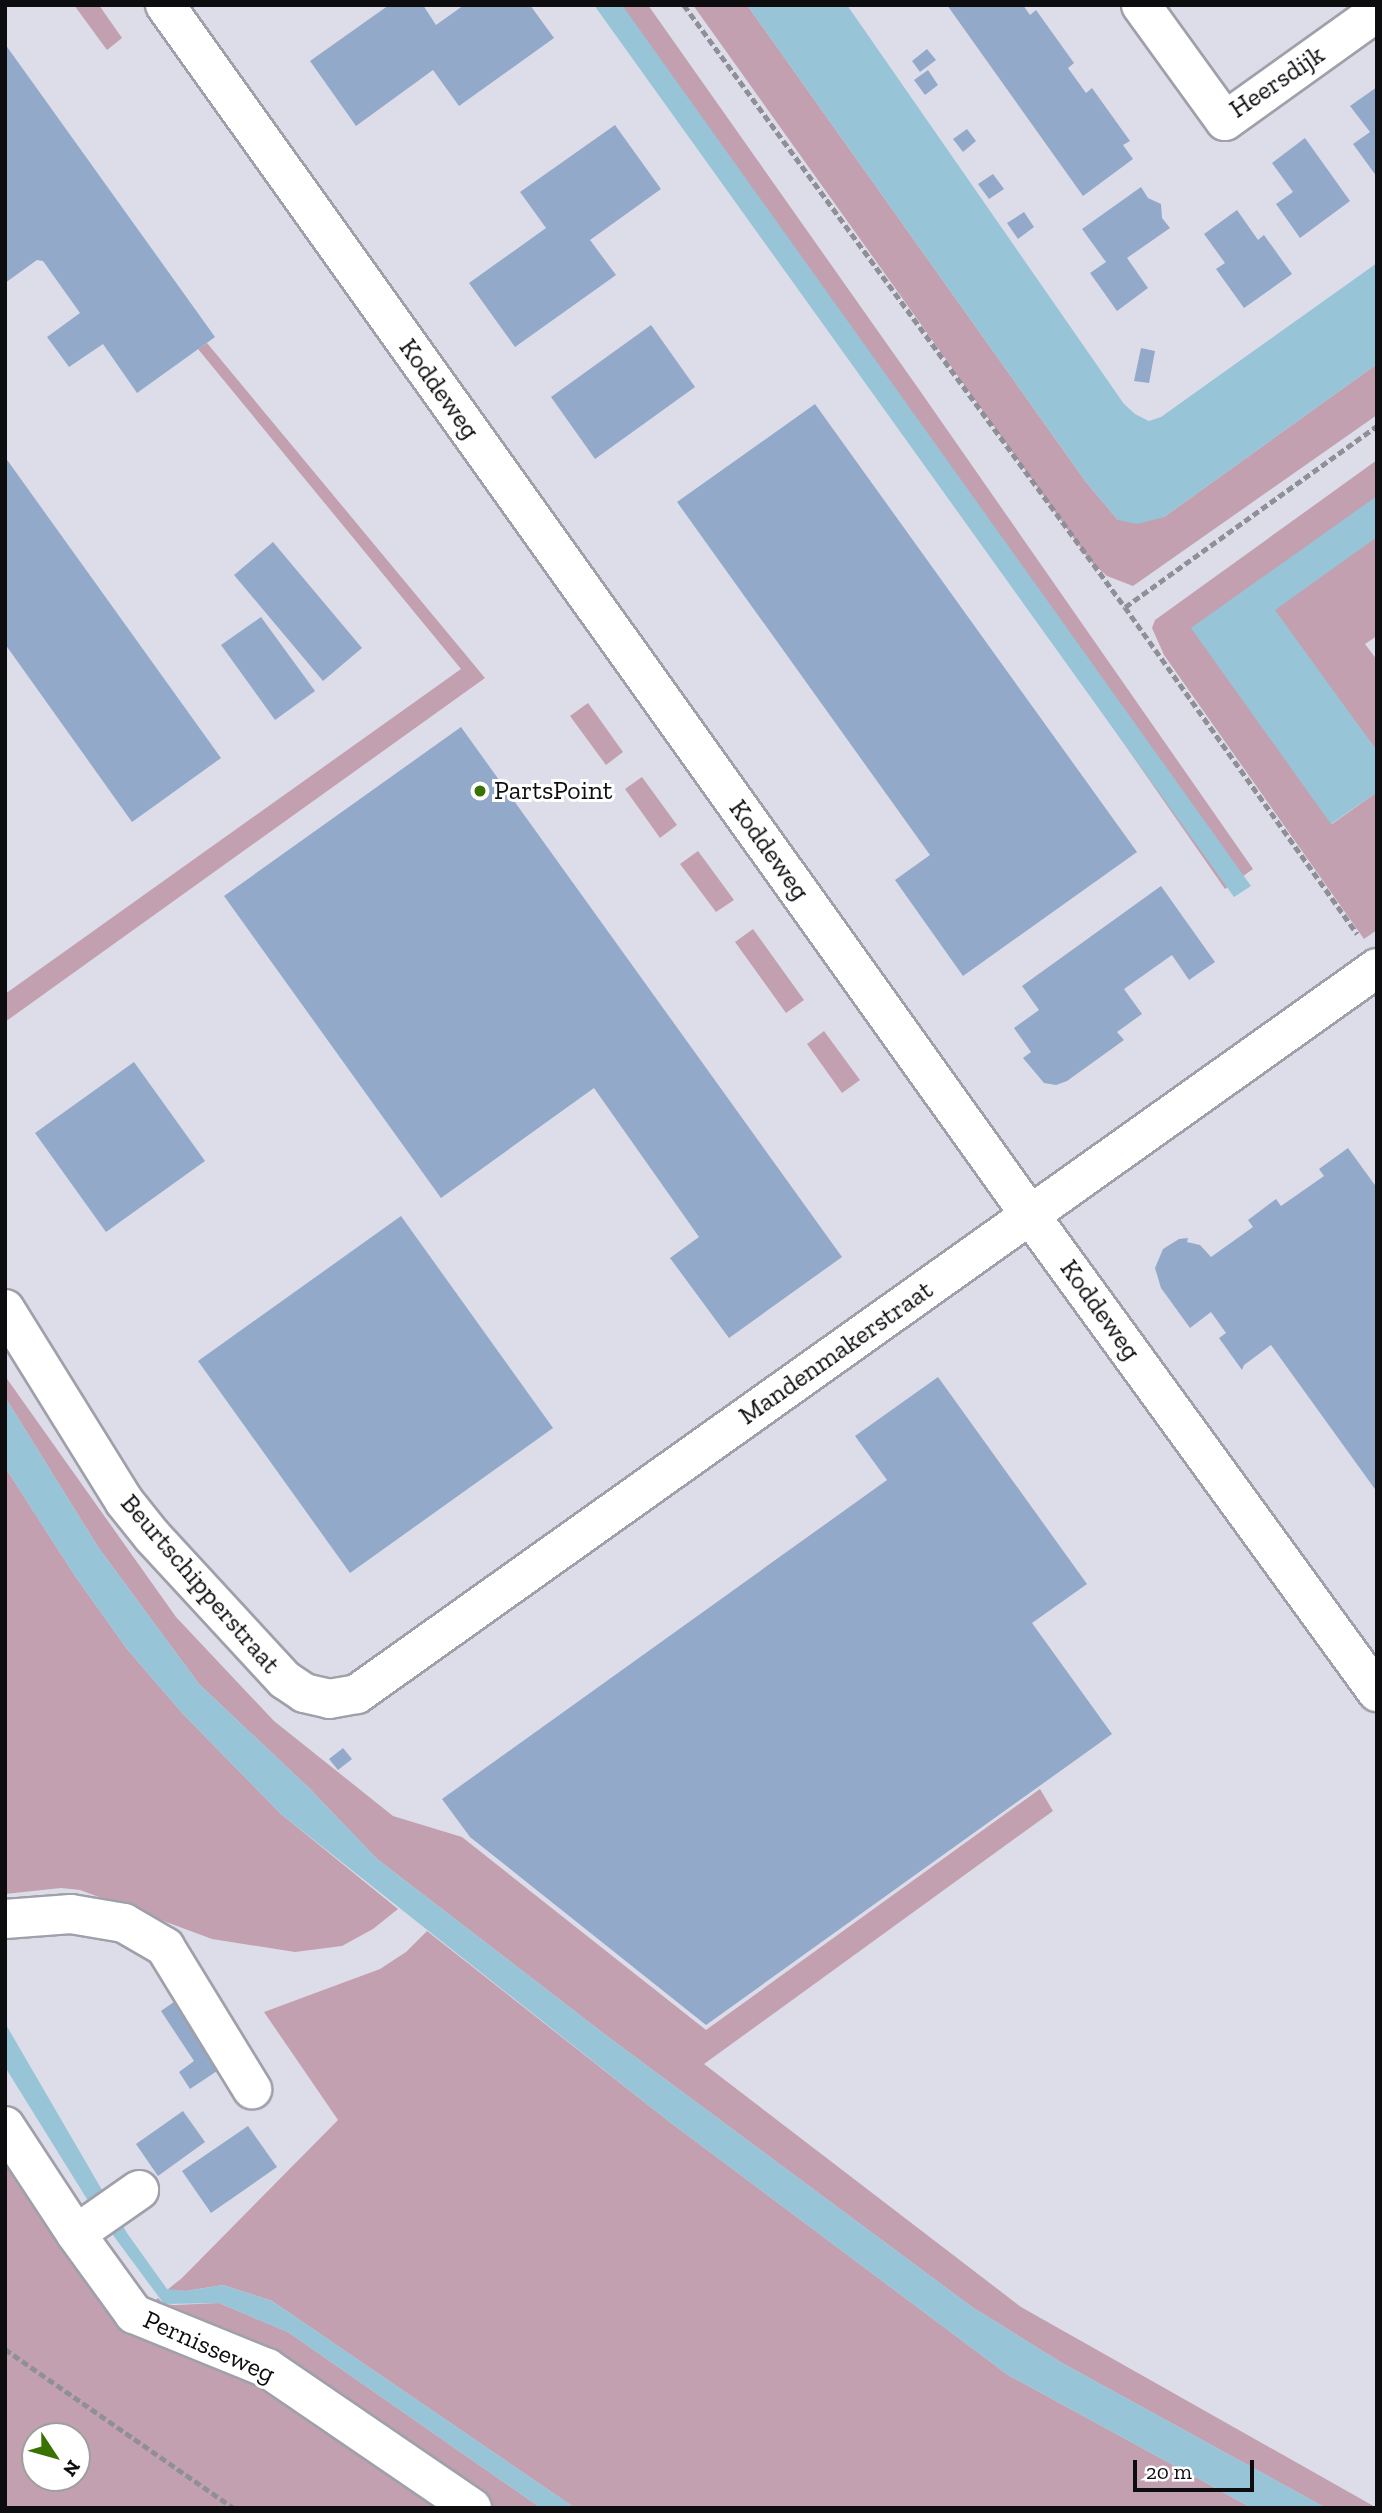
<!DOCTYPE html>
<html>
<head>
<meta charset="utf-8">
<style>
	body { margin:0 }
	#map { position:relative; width:1382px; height:2513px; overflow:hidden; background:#dddde9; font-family:"Zilla Slab",serif }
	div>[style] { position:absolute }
	.green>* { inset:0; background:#c3a0b0 }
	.water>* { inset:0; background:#98c4d7 }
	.building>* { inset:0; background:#92a9c9 }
	.path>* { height:4.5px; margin-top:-2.25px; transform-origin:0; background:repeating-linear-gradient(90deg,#8f8f97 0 7px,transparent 0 10.5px) }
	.roads { filter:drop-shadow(2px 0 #a0a0ab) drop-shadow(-2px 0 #a0a0ab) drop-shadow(0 2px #a0a0ab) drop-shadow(0 -2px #a0a0ab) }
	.minor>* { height:38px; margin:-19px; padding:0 19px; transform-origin:19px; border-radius:19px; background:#fff }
	.dots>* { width:19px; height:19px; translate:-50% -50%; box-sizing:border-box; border:4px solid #fff; border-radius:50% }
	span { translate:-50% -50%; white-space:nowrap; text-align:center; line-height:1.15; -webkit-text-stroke:6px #fff; paint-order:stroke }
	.street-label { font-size:26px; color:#0d0d10 }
	.poi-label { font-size:26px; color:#0d0d10 }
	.left { translate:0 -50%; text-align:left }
	.frame { position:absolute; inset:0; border:7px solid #0d0d10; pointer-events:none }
	.north { position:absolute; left:21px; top:2422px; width:70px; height:70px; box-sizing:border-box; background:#fff; border:2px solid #9e9e9f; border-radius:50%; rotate:126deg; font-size:19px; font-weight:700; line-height:28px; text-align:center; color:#0d0d10 }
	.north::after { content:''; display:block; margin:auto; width:24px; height:32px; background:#3a7200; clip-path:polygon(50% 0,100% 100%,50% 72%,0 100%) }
	.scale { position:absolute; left:1133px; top:2460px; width:121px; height:32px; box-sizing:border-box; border:4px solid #0d0d10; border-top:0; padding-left:9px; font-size:21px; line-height:24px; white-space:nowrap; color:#0d0d10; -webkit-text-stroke:5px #fff; paint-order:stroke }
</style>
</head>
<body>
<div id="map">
	<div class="green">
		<i style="clip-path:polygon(74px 5px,99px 5px,122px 38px,107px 50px)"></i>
		<i style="clip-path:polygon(606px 5px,648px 5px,918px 388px,1253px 869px,1225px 889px,772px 237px)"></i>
		<i style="clip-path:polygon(693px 5px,747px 5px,1086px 482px,1118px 520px,1164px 517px,1377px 364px,1377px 415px,1133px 586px,1107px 576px,1090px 561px)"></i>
		<i style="clip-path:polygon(207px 343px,485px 678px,5px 1022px,5px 994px,461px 669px,198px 349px)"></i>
		<i style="clip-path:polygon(1377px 460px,1377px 636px,1365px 644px,1377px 660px,1377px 751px,1254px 584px,1192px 628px,1332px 824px,1377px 792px,1377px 930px,1364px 939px,1164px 655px,1152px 628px,1155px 620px)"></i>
		<i style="clip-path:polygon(588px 703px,623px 752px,606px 765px,570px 716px)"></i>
		<i style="clip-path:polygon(642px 777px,677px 825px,660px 838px,625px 789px)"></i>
		<i style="clip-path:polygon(698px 851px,734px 900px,716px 912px,680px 864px)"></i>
		<i style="clip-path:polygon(753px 929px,804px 1000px,786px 1013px,735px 942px)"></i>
		<i style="clip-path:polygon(824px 1031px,860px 1080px,842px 1093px,807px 1044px)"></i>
		<i style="clip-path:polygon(5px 1376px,176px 1617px,274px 1721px,393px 1816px,462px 1837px,706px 2030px,1040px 1789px,1053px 1811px,704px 2064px,1021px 2307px,1377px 2508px,1326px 2508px,1062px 2363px,972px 2307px,607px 2036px,377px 1859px,309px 1788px,199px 1684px,98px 1547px,5px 1397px)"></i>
		<i style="clip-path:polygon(5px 1467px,75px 1576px,127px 1649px,183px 1714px,281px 1814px,398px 1909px,373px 1929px,342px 1946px,295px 1952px,212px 1939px,80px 1890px,61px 1888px,5px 1894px)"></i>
		<i style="clip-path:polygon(427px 1931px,671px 2123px,1008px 2375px,1252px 2508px,575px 2508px,272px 2301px,223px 2285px,186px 2291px,167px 2290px,182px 2278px,338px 2120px,264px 2012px,380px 1969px,406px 1952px)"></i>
		<i style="clip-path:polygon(evenodd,5px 2147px,84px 2269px,453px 2508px,5px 2508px,5px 2147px,35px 2436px,77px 2436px,77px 2478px,35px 2478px,35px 2436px)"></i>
		<i style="clip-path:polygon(158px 2298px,164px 2304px,174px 2305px,219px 2303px,288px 2332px,541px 2508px,492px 2508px,361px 2416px,146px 2309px)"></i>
	</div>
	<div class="water">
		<i style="clip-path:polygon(594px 5px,622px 5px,1251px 886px,1234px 897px)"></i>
		<i style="clip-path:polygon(747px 5px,847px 5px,1124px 404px,1135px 414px,1149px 421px,1161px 417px,1377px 263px,1377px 364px,1164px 517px,1137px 524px,1118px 520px,1086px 482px)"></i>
		<i style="clip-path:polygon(1377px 496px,1377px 537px,1275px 610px,1377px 751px,1377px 792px,1331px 824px,1191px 628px)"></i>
		<i style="clip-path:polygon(5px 1397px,98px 1547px,199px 1684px,309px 1788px,377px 1859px,607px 2036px,972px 2307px,1062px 2363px,1326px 2508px,1252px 2508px,1008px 2375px,671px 2123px,281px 1814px,183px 1714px,127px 1649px,75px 1576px,5px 1467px)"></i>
		<i style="clip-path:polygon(5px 2023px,127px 2233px,167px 2289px,186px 2291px,223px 2285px,272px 2301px,575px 2508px,541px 2508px,288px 2332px,219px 2303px,164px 2304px,90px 2204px,5px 2067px)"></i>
	</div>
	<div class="building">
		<i style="clip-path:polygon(389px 5px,423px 5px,436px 25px,464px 5px,530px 5px,554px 38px,459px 106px,433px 70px,356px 126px,310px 61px)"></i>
		<i style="clip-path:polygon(947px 5px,1023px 5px,1030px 15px,1036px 10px,1074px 63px,1068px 68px,1086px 93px,1092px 88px,1130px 141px,1123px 145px,1133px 159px,1083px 196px)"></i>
		<i style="clip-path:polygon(5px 44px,215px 337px,137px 393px,103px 344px,69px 367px,61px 356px,47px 337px,80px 313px,43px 261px,37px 260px,5px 283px)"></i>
		<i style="clip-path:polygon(927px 49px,936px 60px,920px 72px,912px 61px)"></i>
		<i style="clip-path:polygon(928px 70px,938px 85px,925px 95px,914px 80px)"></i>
		<i style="clip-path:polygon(1377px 87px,1377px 177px,1353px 144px,1370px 132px,1350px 106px)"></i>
		<i style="clip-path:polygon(615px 125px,661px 189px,590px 240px,616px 275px,515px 347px,469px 283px,546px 228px,520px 192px)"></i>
		<i style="clip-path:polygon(967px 129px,976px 141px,963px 152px,953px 139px)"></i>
		<i style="clip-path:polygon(1305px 138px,1350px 201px,1300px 238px,1276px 204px,1293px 192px,1272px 163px)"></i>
		<i style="clip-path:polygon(993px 174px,1004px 189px,989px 199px,978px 184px)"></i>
		<i style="clip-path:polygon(1141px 187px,1148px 198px,1161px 204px,1162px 218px,1170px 228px,1127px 258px,1148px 288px,1117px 311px,1090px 273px,1106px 262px,1082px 229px)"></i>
		<i style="clip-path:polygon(1237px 210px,1258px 240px,1264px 235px,1292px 274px,1244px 308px,1216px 269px,1225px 263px,1204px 234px)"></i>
		<i style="clip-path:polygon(1024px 212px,1034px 227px,1018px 239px,1007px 223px)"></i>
		<i style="clip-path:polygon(651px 325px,695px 387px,595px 459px,551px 397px)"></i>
		<i style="clip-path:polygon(1141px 348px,1155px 351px,1149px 383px,1134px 381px)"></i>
		<i style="clip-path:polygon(815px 404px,1137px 852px,963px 976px,895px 880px,930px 855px,677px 502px)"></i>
		<i style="clip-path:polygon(5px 457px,221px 758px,132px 822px,5px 644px)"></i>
		<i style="clip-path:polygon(273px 542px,362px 648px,323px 681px,234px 575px)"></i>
		<i style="clip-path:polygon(261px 617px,315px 691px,275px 720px,221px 645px)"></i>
		<i style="clip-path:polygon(461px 727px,842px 1257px,729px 1338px,670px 1258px,699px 1237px,594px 1088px,441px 1198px,224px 896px)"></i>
		<i style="clip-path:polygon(1161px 886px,1215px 962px,1189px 980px,1172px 955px,1124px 989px,1142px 1014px,1117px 1032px,1124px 1040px,1067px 1081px,1056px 1085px,1044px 1083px,1023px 1058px,1031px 1052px,1014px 1028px,1039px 1010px,1022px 986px)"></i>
		<i style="clip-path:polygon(134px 1062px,205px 1161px,106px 1232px,35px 1133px)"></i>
		<i style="clip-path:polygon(1348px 1148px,1377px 1188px,1377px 1492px,1271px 1345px,1244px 1365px,1242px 1370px,1219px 1338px,1226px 1333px,1211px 1312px,1190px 1328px,1161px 1288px,1155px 1268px,1163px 1249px,1179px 1239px,1188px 1238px,1187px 1242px,1200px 1245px,1211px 1257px,1253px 1227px,1248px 1220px,1276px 1199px,1281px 1206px,1324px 1176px,1319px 1169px)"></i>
		<i style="clip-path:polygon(401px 1216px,553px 1428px,350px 1573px,198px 1361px)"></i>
		<i style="clip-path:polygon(938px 1377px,1087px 1584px,1032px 1623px,1112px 1734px,706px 2025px,470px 1837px,442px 1799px,887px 1480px,855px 1436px)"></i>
		<i style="clip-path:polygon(343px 1748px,352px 1759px,338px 1770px,329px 1759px)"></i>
		<i style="clip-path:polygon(178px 1999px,223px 2067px,190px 2089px,179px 2072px,194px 2061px,161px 2011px)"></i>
		<i style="clip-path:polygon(183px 2111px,205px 2142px,158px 2176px,136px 2144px)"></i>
		<i style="clip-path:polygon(248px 2126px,277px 2167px,211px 2213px,182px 2171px)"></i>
	</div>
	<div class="path">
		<i style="left:684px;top:5px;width:746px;rotate:53.78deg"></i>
		<i style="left:1125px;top:607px;width:401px;rotate:54.6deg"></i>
		<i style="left:1125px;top:607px;width:310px;rotate:-35.7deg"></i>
		<i style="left:5px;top:2349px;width:279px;rotate:34.8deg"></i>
	</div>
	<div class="roads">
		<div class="minor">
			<i style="left:165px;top:5px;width:1487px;rotate:54.44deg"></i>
			<i style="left:1030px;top:1215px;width:590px;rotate:53.97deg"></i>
			<i style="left:1141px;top:5px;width:143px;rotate:54.1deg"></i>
			<i style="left:1225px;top:121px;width:187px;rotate:-35.6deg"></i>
			<i style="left:5px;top:1309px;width:226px;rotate:58.2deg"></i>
			<i style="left:124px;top:1501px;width:45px;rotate:51.3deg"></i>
			<i style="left:152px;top:1536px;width:196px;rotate:47.3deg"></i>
			<i style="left:285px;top:1680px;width:23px;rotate:34deg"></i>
			<i style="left:304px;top:1693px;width:26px;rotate:13deg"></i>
			<i style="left:329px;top:1699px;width:28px;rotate:-10deg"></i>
			<i style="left:357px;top:1694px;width:1252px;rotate:-35.44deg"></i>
			<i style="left:5px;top:1919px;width:66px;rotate:-4.3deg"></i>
			<i style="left:71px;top:1914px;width:54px;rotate:9.6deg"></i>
			<i style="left:124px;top:1923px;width:48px;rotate:30.3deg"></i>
			<i style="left:165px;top:1947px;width:167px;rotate:58.5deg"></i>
			<i style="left:5px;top:2126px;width:129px;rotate:56.7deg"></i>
			<i style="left:76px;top:2234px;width:99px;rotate:54.1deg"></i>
			<i style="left:134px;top:2314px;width:144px;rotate:22.1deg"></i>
			<i style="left:267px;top:2368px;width:248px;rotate:34.3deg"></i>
			<i style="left:76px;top:2234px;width:77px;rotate:-34.9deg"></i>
		</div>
	</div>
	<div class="dots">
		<i style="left:480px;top:791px;background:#3a7200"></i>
	</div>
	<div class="street-label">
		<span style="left:1277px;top:82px;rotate:-34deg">Heersdijk</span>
		<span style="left:439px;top:389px;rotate:54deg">Koddeweg</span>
		<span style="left:769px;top:850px;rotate:54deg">Koddeweg</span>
		<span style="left:1100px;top:1310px;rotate:54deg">Koddeweg</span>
		<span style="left:836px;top:1353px;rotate:-35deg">Mandenmakerstraat</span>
		<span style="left:200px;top:1584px;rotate:49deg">Beurtschipperstraat</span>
		<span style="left:209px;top:2347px;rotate:24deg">Pernisseweg</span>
	</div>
	<div class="poi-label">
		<span class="left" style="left:494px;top:791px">PartsPoint</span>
	</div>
	<div class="frame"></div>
	<div class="north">N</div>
	<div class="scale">20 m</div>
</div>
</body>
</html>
